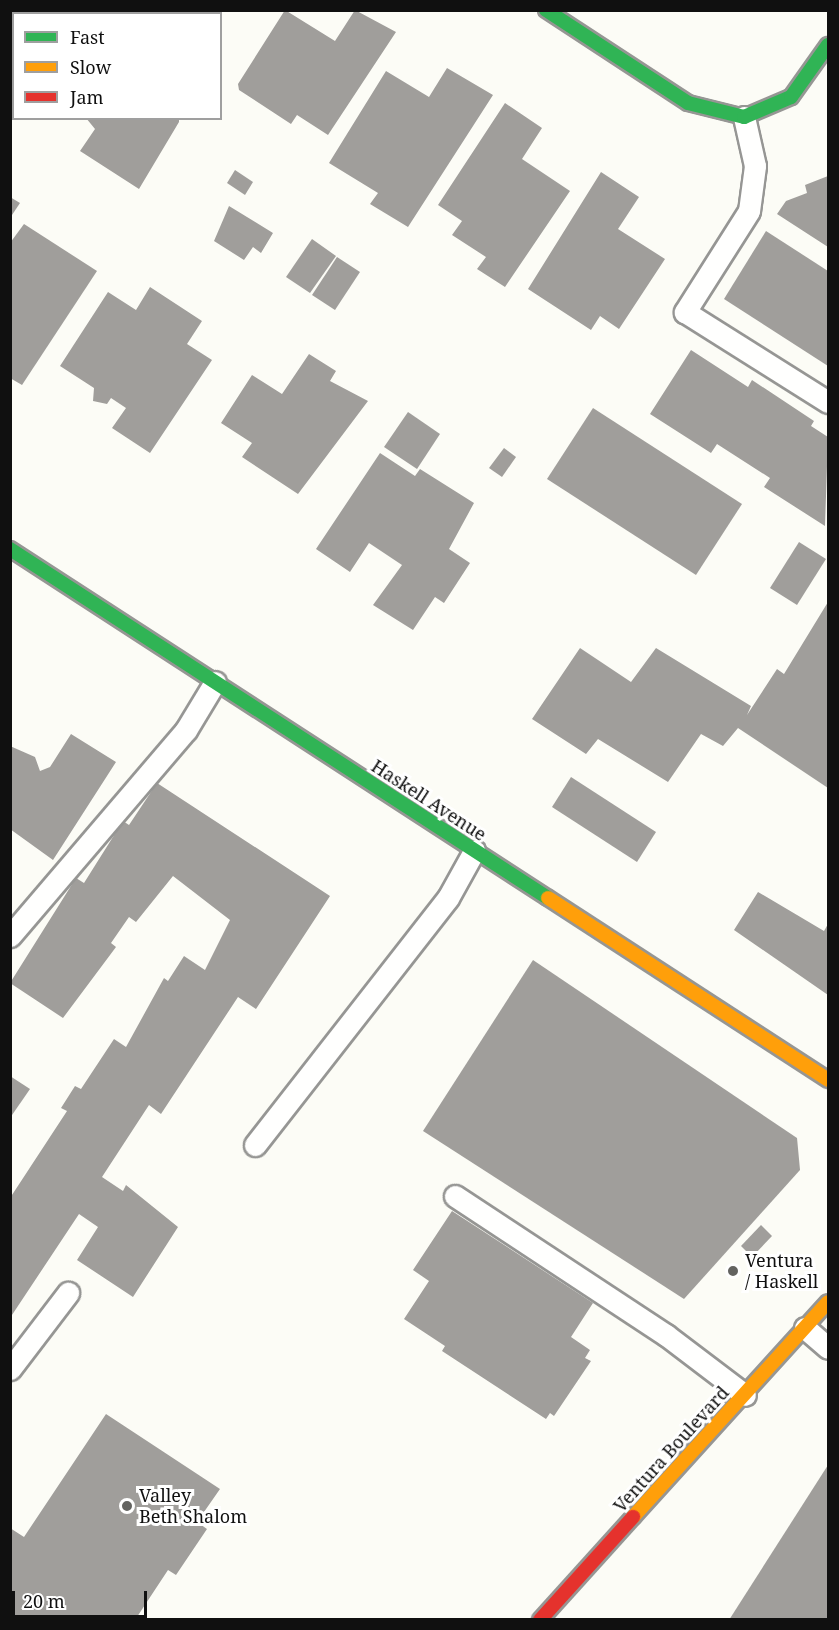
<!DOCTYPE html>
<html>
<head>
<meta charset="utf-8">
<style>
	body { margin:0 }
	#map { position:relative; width:839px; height:1630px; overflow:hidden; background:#fcfcf6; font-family:"Noto Serif",serif }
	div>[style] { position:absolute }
	.building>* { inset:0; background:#a09e9b }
	.roads { filter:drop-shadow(2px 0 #969694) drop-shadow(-2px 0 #969694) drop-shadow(0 2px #969694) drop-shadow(0 -2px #969694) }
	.lane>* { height:21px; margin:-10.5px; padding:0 10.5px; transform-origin:10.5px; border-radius:10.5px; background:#fffffe }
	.fast>* { height:14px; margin:-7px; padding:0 7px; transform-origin:7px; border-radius:7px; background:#30b455 }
	.slow>* { height:14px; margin:-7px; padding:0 7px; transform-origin:7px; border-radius:7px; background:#ff9f0a }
	.jam>* { height:14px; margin:-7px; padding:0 7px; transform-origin:7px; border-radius:7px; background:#e5322d }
	.dots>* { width:16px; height:16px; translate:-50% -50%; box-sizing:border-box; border:3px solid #fff; border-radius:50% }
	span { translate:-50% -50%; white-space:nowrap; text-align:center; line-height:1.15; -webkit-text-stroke:6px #fff; paint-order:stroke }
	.street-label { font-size:18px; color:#101010 }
	.poi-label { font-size:18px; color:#101010 }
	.left { translate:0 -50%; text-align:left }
	.frame { position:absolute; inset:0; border:12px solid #101010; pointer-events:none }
	.legend { position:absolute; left:12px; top:12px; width:210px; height:108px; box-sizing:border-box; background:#fff; border:2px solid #9f9f9f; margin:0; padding:8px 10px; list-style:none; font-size:18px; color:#101010 }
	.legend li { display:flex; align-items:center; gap:12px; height:30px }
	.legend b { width:30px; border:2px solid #9f9f9f }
	.scale { position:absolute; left:12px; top:1591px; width:135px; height:27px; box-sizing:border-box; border:3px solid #101010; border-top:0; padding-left:8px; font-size:18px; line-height:21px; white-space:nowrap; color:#101010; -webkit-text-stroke:4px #fff; paint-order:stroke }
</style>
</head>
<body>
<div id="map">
	<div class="building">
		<i style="clip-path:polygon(139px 10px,161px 13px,217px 10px,215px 14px,137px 14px)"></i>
		<i style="clip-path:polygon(285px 10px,335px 41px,355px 10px,396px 32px,328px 135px,297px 115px,291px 124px,239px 90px,238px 84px)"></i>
		<i style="clip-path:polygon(447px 68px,493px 95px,408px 227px,370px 204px,378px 193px,329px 163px,386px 71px,429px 97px)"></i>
		<i style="clip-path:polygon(505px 103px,542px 128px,522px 159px,570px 191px,505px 287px,477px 269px,486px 257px,452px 235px,462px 221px,438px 205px)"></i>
		<i style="clip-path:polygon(86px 118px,179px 118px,179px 122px,139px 189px,80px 151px,95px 129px)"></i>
		<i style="clip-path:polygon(235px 170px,253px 182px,245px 195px,227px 183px)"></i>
		<i style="clip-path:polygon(601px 172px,639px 197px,618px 229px,665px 259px,619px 329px,600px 316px,591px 330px,528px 289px)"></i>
		<i style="clip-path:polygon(828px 176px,828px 247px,777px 214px,786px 201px,807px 193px,805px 185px)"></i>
		<i style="clip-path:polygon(10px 197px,20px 203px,10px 218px)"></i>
		<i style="clip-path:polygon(229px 206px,273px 233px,261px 253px,253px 247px,244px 260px,214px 241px)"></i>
		<i style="clip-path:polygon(24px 224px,97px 271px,22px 385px,10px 378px,10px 243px)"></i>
		<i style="clip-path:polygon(766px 231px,828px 271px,828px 366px,724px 299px)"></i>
		<i style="clip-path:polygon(312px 239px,336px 256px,310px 293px,286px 277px)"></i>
		<i style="clip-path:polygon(337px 257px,360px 272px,335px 310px,312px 295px)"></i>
		<i style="clip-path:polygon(150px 287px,202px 321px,187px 344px,212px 360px,150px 453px,112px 428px,126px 408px,111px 398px,107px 404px,93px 401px,94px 388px,60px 366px,108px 292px,136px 310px)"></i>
		<i style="clip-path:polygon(691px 350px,748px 387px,752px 380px,814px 421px,811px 426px,828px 437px,825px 526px,764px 487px,770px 478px,717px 444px,711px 453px,650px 414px)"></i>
		<i style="clip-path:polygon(309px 354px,336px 371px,330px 381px,368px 401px,298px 494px,242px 457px,252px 443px,221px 423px,252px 375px,282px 394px)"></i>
		<i style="clip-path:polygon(593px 408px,742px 504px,696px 575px,547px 479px)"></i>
		<i style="clip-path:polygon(408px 412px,440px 434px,417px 469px,384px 447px)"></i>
		<i style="clip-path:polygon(504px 448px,516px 457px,502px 477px,489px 468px)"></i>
		<i style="clip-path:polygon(380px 453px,415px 476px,420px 469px,474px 503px,449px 549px,470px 563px,444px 603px,435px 597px,413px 630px,373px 605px,402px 565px,369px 543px,350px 572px,316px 549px)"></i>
		<i style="clip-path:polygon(799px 542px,826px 559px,797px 605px,770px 588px)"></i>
		<i style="clip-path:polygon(828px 602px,828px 788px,738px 728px,723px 746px,701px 734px,668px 782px,598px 739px,586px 754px,532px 719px,580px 648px,631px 682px,656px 648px,751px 706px,747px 715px,777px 669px,784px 674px)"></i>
		<i style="clip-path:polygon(71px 734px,116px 762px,53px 860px,10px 829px,10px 746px,35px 757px,40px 771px,50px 767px)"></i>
		<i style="clip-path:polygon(571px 777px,656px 832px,637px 862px,552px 807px)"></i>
		<i style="clip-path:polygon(157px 783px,330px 896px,256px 1009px,238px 997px,161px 1114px,149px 1105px,102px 1177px,123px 1191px,126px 1185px,178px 1227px,133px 1297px,77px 1260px,98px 1227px,79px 1214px,10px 1318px,10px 1198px,67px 1111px,61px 1108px,75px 1086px,81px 1089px,114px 1039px,126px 1047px,164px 978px,168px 981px,184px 956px,205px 970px,230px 920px,173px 876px,136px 922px,129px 917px,111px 943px,116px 947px,63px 1018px,10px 983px,76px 878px,84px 883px,123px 821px,129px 825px)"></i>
		<i style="clip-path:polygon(758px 892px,824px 931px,828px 924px,828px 995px,734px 930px)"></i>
		<i style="clip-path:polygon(533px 960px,797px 1138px,800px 1170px,684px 1299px,423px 1131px)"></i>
		<i style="clip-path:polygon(10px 1076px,30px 1089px,10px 1118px)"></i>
		<i style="clip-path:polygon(452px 1211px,593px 1303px,571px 1337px,590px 1350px,585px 1358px,591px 1361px,554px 1416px,550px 1413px,546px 1419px,442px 1351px,445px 1346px,404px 1319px,429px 1281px,413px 1270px)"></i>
		<i style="clip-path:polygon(761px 1225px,772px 1236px,752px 1257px,741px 1246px)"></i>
		<i style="clip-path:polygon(106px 1414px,220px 1489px,197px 1522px,207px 1529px,176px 1575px,168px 1570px,135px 1620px,10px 1620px,10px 1528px,24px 1537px)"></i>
		<i style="clip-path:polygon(828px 1465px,828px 1620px,729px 1620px)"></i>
	</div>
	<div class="roads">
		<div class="lane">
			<i style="left:744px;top:117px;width:50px;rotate:77.3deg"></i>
			<i style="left:755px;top:166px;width:45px;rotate:97.6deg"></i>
			<i style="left:749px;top:211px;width:120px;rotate:122.4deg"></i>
			<i style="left:685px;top:312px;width:169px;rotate:32.2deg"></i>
			<i style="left:10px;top:936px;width:271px;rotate:-49.5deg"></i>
			<i style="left:186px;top:730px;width:56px;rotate:-58.9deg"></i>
			<i style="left:255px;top:1145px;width:313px;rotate:-52deg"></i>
			<i style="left:448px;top:898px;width:54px;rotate:-61deg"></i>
			<i style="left:455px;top:1196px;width:253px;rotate:33.4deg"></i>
			<i style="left:666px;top:1335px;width:99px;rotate:37.2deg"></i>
			<i style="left:805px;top:1328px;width:30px;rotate:41deg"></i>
			<i style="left:10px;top:1369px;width:96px;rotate:-52.7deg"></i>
		</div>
		<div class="fast">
			<i style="left:546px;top:10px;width:170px;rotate:33.2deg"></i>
			<i style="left:688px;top:103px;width:58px;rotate:14deg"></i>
			<i style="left:744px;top:117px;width:51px;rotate:-23.1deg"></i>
			<i style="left:791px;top:97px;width:64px;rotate:-54.6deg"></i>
			<i style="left:10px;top:549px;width:641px;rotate:32.97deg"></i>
		</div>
		<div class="slow">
			<i style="left:548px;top:898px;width:334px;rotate:33deg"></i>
			<i style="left:633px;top:1517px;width:290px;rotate:-47.8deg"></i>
		</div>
		<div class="jam">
			<i style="left:540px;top:1620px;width:139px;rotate:-47.9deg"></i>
		</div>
	</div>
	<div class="dots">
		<i style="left:733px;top:1271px;background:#636360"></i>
		<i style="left:127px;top:1506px;background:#636360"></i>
	</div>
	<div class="street-label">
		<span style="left:429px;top:800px;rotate:33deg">Haskell Avenue</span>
		<span style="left:671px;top:1449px;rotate:-48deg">Ventura Boulevard</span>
	</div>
	<div class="poi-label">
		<span class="left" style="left:745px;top:1271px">Ventura<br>/ Haskell</span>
		<span class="left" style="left:139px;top:1506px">Valley<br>Beth Shalom</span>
	</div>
	<div class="frame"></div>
	<ul class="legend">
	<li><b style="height:8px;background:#30b455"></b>Fast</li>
	<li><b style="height:8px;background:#ff9f0a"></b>Slow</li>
	<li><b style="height:8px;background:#e5322d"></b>Jam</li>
	</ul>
	<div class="scale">20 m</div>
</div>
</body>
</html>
